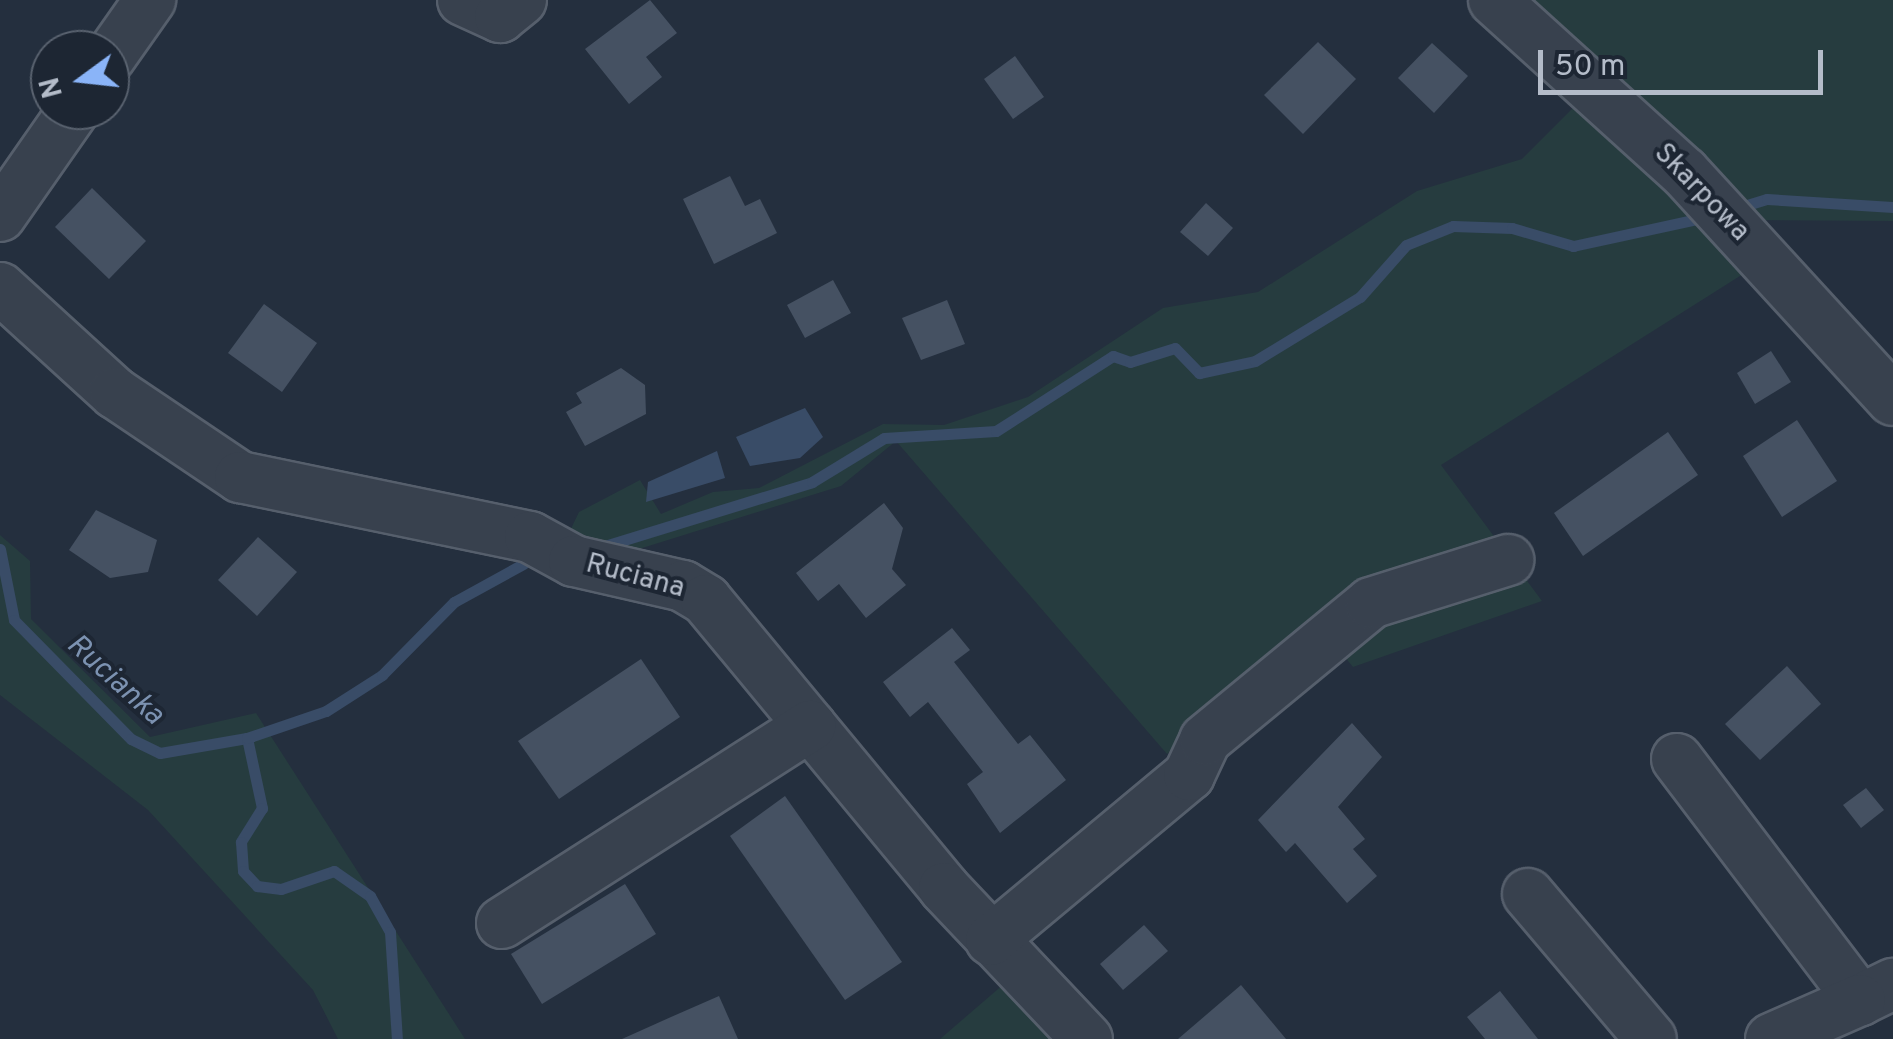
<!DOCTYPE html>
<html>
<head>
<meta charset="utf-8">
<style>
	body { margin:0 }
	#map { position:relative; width:1893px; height:1039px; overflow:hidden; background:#242f3e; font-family:Overpass,sans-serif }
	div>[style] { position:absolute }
	.green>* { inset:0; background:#263c3f }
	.water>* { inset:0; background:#394c67 }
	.stream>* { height:11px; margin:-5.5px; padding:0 5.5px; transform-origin:5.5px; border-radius:5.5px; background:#394c67 }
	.building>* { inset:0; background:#455162 }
	.roads { filter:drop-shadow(2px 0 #565f6c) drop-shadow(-2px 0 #565f6c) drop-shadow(0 2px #565f6c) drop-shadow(0 -2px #565f6c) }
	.minor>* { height:50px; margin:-25px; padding:0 25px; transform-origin:25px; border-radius:25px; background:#38414e }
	span { translate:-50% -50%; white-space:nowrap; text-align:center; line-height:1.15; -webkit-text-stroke:8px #1d2633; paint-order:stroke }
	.street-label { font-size:28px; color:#b4bcc9 }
	.water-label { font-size:30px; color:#7c92b1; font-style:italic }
	.north { position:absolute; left:30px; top:30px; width:100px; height:100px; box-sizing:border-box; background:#1d2633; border:2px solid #59626f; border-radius:50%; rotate:255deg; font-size:28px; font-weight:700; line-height:40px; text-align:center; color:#b4bcc9 }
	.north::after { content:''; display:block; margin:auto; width:35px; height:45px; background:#8ab4f8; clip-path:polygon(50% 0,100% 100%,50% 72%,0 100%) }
	.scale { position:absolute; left:1538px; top:50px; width:285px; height:45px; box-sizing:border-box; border:5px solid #b4bcc9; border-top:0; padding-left:12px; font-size:30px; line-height:35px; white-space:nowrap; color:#b4bcc9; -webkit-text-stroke:8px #1d2633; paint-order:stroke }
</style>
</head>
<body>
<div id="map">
	<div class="green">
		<i style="clip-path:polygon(1524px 0,1893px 0,1893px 221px,1747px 220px)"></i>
		<i style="clip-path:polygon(1581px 100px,1751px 269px,1441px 465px,1542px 601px,1353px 667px,1321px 628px,1167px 754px,896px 441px,841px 486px,623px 554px,566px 539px,579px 512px,640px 480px,661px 514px,713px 492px,759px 488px,883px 424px,944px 425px,1028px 397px,1163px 308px,1258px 292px,1417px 191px,1522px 159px)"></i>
		<i style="clip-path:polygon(0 535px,30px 561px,31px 619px,150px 737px,256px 713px,465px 1039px,338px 1039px,313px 990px,148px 810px,0 695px)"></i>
		<i style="clip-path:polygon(1012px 977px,1072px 1039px,940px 1039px)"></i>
	</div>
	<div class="water">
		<i style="clip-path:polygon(805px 408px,823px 437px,800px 458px,750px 466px,736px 437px)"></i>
		<i style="clip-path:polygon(717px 451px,725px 478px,646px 502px,648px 482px)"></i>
	</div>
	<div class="stream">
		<i style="left:1734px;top:209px;width:34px;rotate:-17deg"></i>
		<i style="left:1767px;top:199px;width:126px;rotate:3.6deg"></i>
		<i style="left:598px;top:548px;width:224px;rotate:-17.1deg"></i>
		<i style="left:812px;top:482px;width:84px;rotate:-31.4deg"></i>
		<i style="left:884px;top:438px;width:112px;rotate:-3.6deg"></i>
		<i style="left:996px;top:431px;width:139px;rotate:-32.7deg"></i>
		<i style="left:1113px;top:356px;width:18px;rotate:19deg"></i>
		<i style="left:1130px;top:362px;width:47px;rotate:-17.3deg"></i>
		<i style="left:1175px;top:348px;width:35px;rotate:46deg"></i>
		<i style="left:1199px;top:373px;width:57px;rotate:-12.1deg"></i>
		<i style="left:1255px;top:361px;width:123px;rotate:-31.4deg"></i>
		<i style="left:1360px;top:297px;width:69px;rotate:-48.5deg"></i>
		<i style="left:1406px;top:245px;width:51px;rotate:-22deg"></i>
		<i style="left:1453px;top:226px;width:59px;rotate:1.9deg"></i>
		<i style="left:1512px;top:228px;width:64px;rotate:16.4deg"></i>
		<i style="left:1573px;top:246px;width:136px;rotate:-12.3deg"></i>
		<i style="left:0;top:549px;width:72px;rotate:78.8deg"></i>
		<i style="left:14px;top:620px;width:167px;rotate:45.5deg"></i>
		<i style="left:131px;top:739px;width:32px;rotate:26deg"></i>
		<i style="left:160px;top:753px;width:88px;rotate:-9.8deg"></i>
		<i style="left:247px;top:738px;width:72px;rotate:77.9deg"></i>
		<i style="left:262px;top:808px;width:40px;rotate:122deg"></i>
		<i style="left:241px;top:842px;width:29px;rotate:86deg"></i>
		<i style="left:243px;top:871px;width:21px;rotate:47deg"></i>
		<i style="left:257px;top:886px;width:24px;rotate:7deg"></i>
		<i style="left:281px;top:889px;width:56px;rotate:-18.8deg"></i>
		<i style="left:334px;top:871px;width:44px;rotate:34.8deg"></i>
		<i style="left:370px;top:896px;width:41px;rotate:60.9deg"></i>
		<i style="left:390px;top:932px;width:107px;rotate:86.3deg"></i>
		<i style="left:247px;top:738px;width:83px;rotate:-18.9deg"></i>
		<i style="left:326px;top:711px;width:67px;rotate:-32.7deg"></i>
		<i style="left:382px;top:675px;width:103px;rotate:-45.4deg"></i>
		<i style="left:454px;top:602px;width:79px;rotate:-28.8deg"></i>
	</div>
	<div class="building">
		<i style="clip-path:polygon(650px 0,677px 33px,646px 57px,662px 77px,629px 104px,585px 49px)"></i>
		<i style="clip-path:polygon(1318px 42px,1356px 79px,1303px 134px,1264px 95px)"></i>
		<i style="clip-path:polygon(1432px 43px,1468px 76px,1434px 113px,1398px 78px)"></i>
		<i style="clip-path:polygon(1015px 56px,1044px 97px,1013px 119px,984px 79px)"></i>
		<i style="clip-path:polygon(730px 176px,745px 206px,760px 199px,777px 233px,714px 264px,683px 199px)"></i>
		<i style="clip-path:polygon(92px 188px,146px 241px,109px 279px,55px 227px)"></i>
		<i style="clip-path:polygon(1206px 203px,1233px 228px,1208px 256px,1180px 232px)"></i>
		<i style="clip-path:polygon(833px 280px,851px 313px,805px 338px,787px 305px)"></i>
		<i style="clip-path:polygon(947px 300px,965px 344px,921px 360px,902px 318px)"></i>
		<i style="clip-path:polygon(264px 304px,317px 343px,282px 392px,228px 353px)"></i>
		<i style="clip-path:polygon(1771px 351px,1791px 382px,1755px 404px,1737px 373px)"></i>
		<i style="clip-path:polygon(621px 368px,645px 385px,646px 414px,585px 446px,566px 412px,582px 403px,576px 393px)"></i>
		<i style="clip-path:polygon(1797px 420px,1837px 481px,1782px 517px,1743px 456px)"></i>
		<i style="clip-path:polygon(1668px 432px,1698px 475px,1583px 556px,1554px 513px)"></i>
		<i style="clip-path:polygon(884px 503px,903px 528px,892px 569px,906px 585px,866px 618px,839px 584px,818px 601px,796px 573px)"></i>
		<i style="clip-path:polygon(96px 510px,157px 540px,148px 572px,110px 578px,69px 550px)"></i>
		<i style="clip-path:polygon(258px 537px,297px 572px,257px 616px,218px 580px)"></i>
		<i style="clip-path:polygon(952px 628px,970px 650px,954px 662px,1018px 744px,1030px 735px,1066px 780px,1000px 833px,967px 784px,983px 772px,928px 702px,910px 717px,883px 682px)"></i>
		<i style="clip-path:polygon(641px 659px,680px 717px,559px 799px,518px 741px)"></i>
		<i style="clip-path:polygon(1787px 666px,1821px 704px,1760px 760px,1725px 724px)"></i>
		<i style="clip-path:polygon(1352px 723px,1382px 757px,1338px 807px,1365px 839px,1353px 849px,1377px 876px,1347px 903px,1295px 843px,1286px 852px,1258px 820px)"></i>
		<i style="clip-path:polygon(1866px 788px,1884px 810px,1861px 828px,1843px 805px)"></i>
		<i style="clip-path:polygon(785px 796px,902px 962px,845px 1000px,730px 836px)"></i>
		<i style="clip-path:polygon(625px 884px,656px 934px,542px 1004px,511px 954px)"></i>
		<i style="clip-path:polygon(1144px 925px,1168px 951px,1123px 990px,1100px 964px)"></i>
		<i style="clip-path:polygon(1241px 985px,1286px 1039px,1178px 1039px)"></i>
		<i style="clip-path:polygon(1500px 991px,1538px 1039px,1485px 1039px,1467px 1017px)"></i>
		<i style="clip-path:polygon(719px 996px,738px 1039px,622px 1039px,671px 1017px)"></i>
	</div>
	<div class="roads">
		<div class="minor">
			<i style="left:463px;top:0;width:41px;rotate:24.7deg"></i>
			<i style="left:500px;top:17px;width:27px;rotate:-39deg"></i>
			<i style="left:1494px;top:0;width:256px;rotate:42.2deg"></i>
			<i style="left:1684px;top:172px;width:309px;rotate:47.5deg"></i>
			<i style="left:110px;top:57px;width:70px;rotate:-54.9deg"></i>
			<i style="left:0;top:216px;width:129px;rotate:-55.1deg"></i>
			<i style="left:0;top:288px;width:156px;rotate:42.4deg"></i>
			<i style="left:115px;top:393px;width:151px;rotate:33.9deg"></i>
			<i style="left:240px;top:477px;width:296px;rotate:11.7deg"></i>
			<i style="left:530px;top:537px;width:50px;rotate:28.6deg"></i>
			<i style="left:574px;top:561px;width:112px;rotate:12.9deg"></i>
			<i style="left:683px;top:586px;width:27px;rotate:31deg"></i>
			<i style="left:706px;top:600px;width:374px;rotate:50.4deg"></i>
			<i style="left:944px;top:888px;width:208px;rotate:46.6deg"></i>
			<i style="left:1677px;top:759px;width:303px;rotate:52.8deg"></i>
			<i style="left:1860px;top:1000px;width:37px;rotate:-26deg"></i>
			<i style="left:1528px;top:894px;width:190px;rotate:49.7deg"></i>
			<i style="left:502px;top:923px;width:366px;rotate:-32.6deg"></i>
			<i style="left:991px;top:940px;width:258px;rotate:-39.8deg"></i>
			<i style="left:1189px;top:775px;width:38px;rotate:-65deg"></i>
			<i style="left:1205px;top:740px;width:215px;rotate:-39.5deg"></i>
			<i style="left:1371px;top:603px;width:144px;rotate:-17.4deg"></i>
			<i style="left:1771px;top:1039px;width:97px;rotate:-23.7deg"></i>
		</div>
	</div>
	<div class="street-label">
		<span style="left:1701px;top:193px;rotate:46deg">Skarpowa</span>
		<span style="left:635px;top:577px;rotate:15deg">Ruciana</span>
	</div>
	<div class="water-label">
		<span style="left:114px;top:681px;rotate:42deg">Rucianka</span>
	</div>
	<div class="north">N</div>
	<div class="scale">50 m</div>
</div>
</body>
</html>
